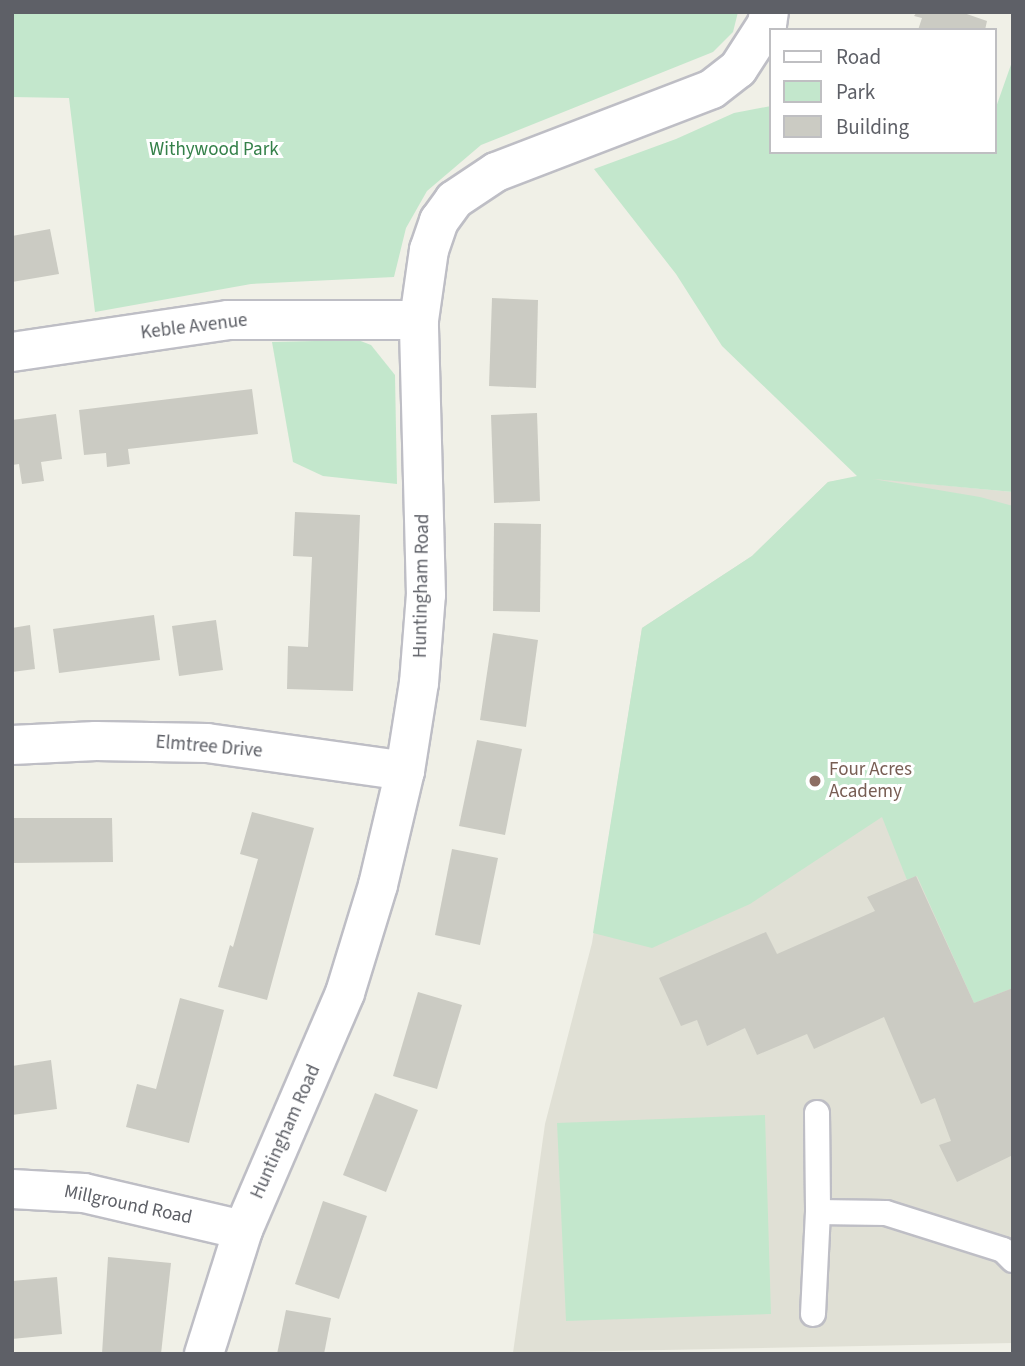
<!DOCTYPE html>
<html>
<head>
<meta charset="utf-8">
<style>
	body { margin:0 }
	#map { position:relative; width:1025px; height:1366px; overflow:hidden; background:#f0f0e7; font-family:"Source Sans 3",sans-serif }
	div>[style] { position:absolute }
	.education>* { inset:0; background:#e0e0d5 }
	.green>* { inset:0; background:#c3e7cc }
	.building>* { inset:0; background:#cbcbc3 }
	.roads { filter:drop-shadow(2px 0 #bebec5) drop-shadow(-2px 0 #bebec5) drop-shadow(0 2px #bebec5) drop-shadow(0 -2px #bebec5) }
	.service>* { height:24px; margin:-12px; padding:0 12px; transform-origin:12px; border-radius:12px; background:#fff }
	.minor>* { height:38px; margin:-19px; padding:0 19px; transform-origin:19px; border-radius:19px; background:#fff }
	.dots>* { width:19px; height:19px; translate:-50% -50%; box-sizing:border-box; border:4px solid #fff; border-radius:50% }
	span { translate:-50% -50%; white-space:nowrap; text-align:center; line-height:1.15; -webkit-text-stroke:6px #fff; paint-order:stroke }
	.park-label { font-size:19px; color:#348049 }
	.street-label { font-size:19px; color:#5e6067 }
	.education-label { font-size:19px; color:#785e54 }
	.left { translate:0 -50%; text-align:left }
	.frame { position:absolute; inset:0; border:14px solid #5e6067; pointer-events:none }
	.legend { position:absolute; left:769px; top:28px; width:228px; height:126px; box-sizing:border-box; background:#fff; border:2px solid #bfbfc2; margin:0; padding:9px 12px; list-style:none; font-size:21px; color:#5e6067 }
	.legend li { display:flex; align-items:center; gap:14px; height:35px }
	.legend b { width:35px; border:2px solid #bfbfc2 }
</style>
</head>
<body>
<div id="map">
	<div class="education">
		<i style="clip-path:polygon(858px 477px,1013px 492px,1013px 1343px,513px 1353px,545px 1124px,592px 943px,642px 628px,752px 556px,828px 482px)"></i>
	</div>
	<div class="green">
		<i style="clip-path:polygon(12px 12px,738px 12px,733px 32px,713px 52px,481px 145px,427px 191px,406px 228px,394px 277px,251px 284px,95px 312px,69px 98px,12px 97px)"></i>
		<i style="clip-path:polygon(1013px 59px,1013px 492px,873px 479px,980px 497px,1013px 506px,1013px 988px,974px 1003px,917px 876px,907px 880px,882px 817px,750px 904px,652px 948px,593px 933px,642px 628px,752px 556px,828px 482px,857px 476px,722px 346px,676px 274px,594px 169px,676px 139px,734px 113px,771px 106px,771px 152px,995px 152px,995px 110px)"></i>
		<i style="clip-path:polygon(358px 340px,371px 345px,395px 375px,397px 484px,323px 476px,293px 462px,272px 342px)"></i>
		<i style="clip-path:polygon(765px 1115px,771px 1314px,566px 1321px,557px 1123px)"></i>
	</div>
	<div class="building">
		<i style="clip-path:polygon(917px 12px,961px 12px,987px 21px,985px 30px,918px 30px,922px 18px,914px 16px)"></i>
		<i style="clip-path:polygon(50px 229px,59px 274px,12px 282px,12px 236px)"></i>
		<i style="clip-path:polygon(492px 298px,538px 300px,536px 388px,489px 386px)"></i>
		<i style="clip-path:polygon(252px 389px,258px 434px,128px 449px,130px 464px,107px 467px,106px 453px,84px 455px,79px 410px)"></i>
		<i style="clip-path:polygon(537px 413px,540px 501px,494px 503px,491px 415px)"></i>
		<i style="clip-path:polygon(56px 414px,62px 459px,41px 462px,44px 481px,22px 484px,19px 464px,12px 465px,12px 420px)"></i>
		<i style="clip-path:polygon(295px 512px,360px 515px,353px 691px,287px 689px,288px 646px,308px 647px,312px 557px,293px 556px)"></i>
		<i style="clip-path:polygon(494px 523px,541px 524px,540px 612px,493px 611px)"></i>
		<i style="clip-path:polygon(154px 615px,160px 660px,59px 673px,53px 629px)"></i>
		<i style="clip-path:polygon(216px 620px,223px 670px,179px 676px,172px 626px)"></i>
		<i style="clip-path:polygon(30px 625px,35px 669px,12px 672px,12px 628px)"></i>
		<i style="clip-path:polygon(493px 633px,538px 640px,526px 727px,480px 720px)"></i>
		<i style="clip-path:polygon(477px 740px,522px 749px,505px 835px,459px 826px)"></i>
		<i style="clip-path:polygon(252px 812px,314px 828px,267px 1000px,218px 987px,230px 945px,233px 947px,258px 859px,240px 854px)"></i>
		<i style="clip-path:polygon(12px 818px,112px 818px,113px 862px,12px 863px)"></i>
		<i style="clip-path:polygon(452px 849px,498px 858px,480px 945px,435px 935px)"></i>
		<i style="clip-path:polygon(916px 876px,974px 1003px,1013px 988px,1013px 1155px,957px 1182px,939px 1145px,951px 1141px,935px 1098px,921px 1104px,884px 1017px,814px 1049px,807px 1034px,757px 1055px,745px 1028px,707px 1046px,697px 1020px,681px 1026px,659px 978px,766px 932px,777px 954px,875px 911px,867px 897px)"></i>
		<i style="clip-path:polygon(418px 992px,462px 1005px,437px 1089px,393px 1076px)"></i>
		<i style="clip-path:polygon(180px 998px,224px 1010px,189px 1143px,126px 1127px,137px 1084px,156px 1089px)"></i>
		<i style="clip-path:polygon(51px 1060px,57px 1109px,12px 1115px,12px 1066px)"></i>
		<i style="clip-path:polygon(375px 1093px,418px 1110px,386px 1192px,343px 1175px)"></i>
		<i style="clip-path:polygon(323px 1201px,367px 1216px,339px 1299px,295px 1284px)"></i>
		<i style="clip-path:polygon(108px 1257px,171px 1263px,161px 1354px,102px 1354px)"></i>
		<i style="clip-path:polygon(57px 1277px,62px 1334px,12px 1339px,12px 1281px)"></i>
		<i style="clip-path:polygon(286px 1310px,331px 1318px,324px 1354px,277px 1354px)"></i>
	</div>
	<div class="roads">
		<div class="service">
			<i style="left:817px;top:1113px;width:99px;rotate:89.4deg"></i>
			<i style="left:813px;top:1314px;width:102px;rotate:-87.2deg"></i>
			<i style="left:818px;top:1212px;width:68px;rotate:0.8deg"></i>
			<i style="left:886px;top:1213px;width:123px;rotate:17.5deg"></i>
			<i style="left:1003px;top:1250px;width:14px;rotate:45deg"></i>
		</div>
		<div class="minor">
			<i style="left:12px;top:352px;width:218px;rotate:-8.4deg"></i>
			<i style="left:228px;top:320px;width:191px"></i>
			<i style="left:12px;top:745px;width:84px;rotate:-2.7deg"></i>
			<i style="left:96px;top:741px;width:111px;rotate:1deg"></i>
			<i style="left:207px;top:743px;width:200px;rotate:8deg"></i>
			<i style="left:12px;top:1189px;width:72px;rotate:3.2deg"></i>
			<i style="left:84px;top:1193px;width:163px;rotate:13.1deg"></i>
			<i style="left:204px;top:1354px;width:130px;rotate:-72.5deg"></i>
			<i style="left:243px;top:1230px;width:258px;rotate:-66.7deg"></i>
			<i style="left:345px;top:993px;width:113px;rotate:-73deg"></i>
			<i style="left:378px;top:885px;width:117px;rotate:-76.7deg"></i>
			<i style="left:405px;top:771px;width:89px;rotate:-81deg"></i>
			<i style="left:419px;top:683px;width:88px;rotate:-85.5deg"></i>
			<i style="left:426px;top:595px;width:275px;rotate:-91.5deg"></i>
			<i style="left:419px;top:320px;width:71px;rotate:-81.9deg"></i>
			<i style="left:429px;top:250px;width:31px;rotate:-71deg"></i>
			<i style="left:439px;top:221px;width:26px;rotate:-54deg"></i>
			<i style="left:454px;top:200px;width:50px;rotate:-33.7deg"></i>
			<i style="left:496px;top:172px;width:231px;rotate:-21deg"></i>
			<i style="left:712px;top:89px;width:33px;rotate:-38deg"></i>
			<i style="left:738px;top:69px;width:54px;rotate:-57.2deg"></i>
			<i style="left:767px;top:24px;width:12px;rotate:-81deg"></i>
		</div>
	</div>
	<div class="dots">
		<i style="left:815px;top:781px;background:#8d6e63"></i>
	</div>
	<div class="park-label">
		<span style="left:214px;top:150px">Withywood Park</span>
	</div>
	<div class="street-label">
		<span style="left:194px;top:327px;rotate:-7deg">Keble Avenue</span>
		<span style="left:422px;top:586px;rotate:-89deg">Huntingham Road</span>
		<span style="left:209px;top:747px;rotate:5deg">Elmtree Drive</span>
		<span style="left:286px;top:1132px;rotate:-66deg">Huntingham Road</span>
		<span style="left:128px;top:1205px;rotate:12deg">Millground Road</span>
	</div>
	<div class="education-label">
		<span class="left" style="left:829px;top:781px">Four Acres<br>Academy</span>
	</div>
	<div class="frame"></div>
	<ul class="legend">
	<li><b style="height:9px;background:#fff"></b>Road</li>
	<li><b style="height:19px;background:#c3e7cc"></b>Park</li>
	<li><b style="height:19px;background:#cbcbc3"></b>Building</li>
	</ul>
</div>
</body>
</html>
